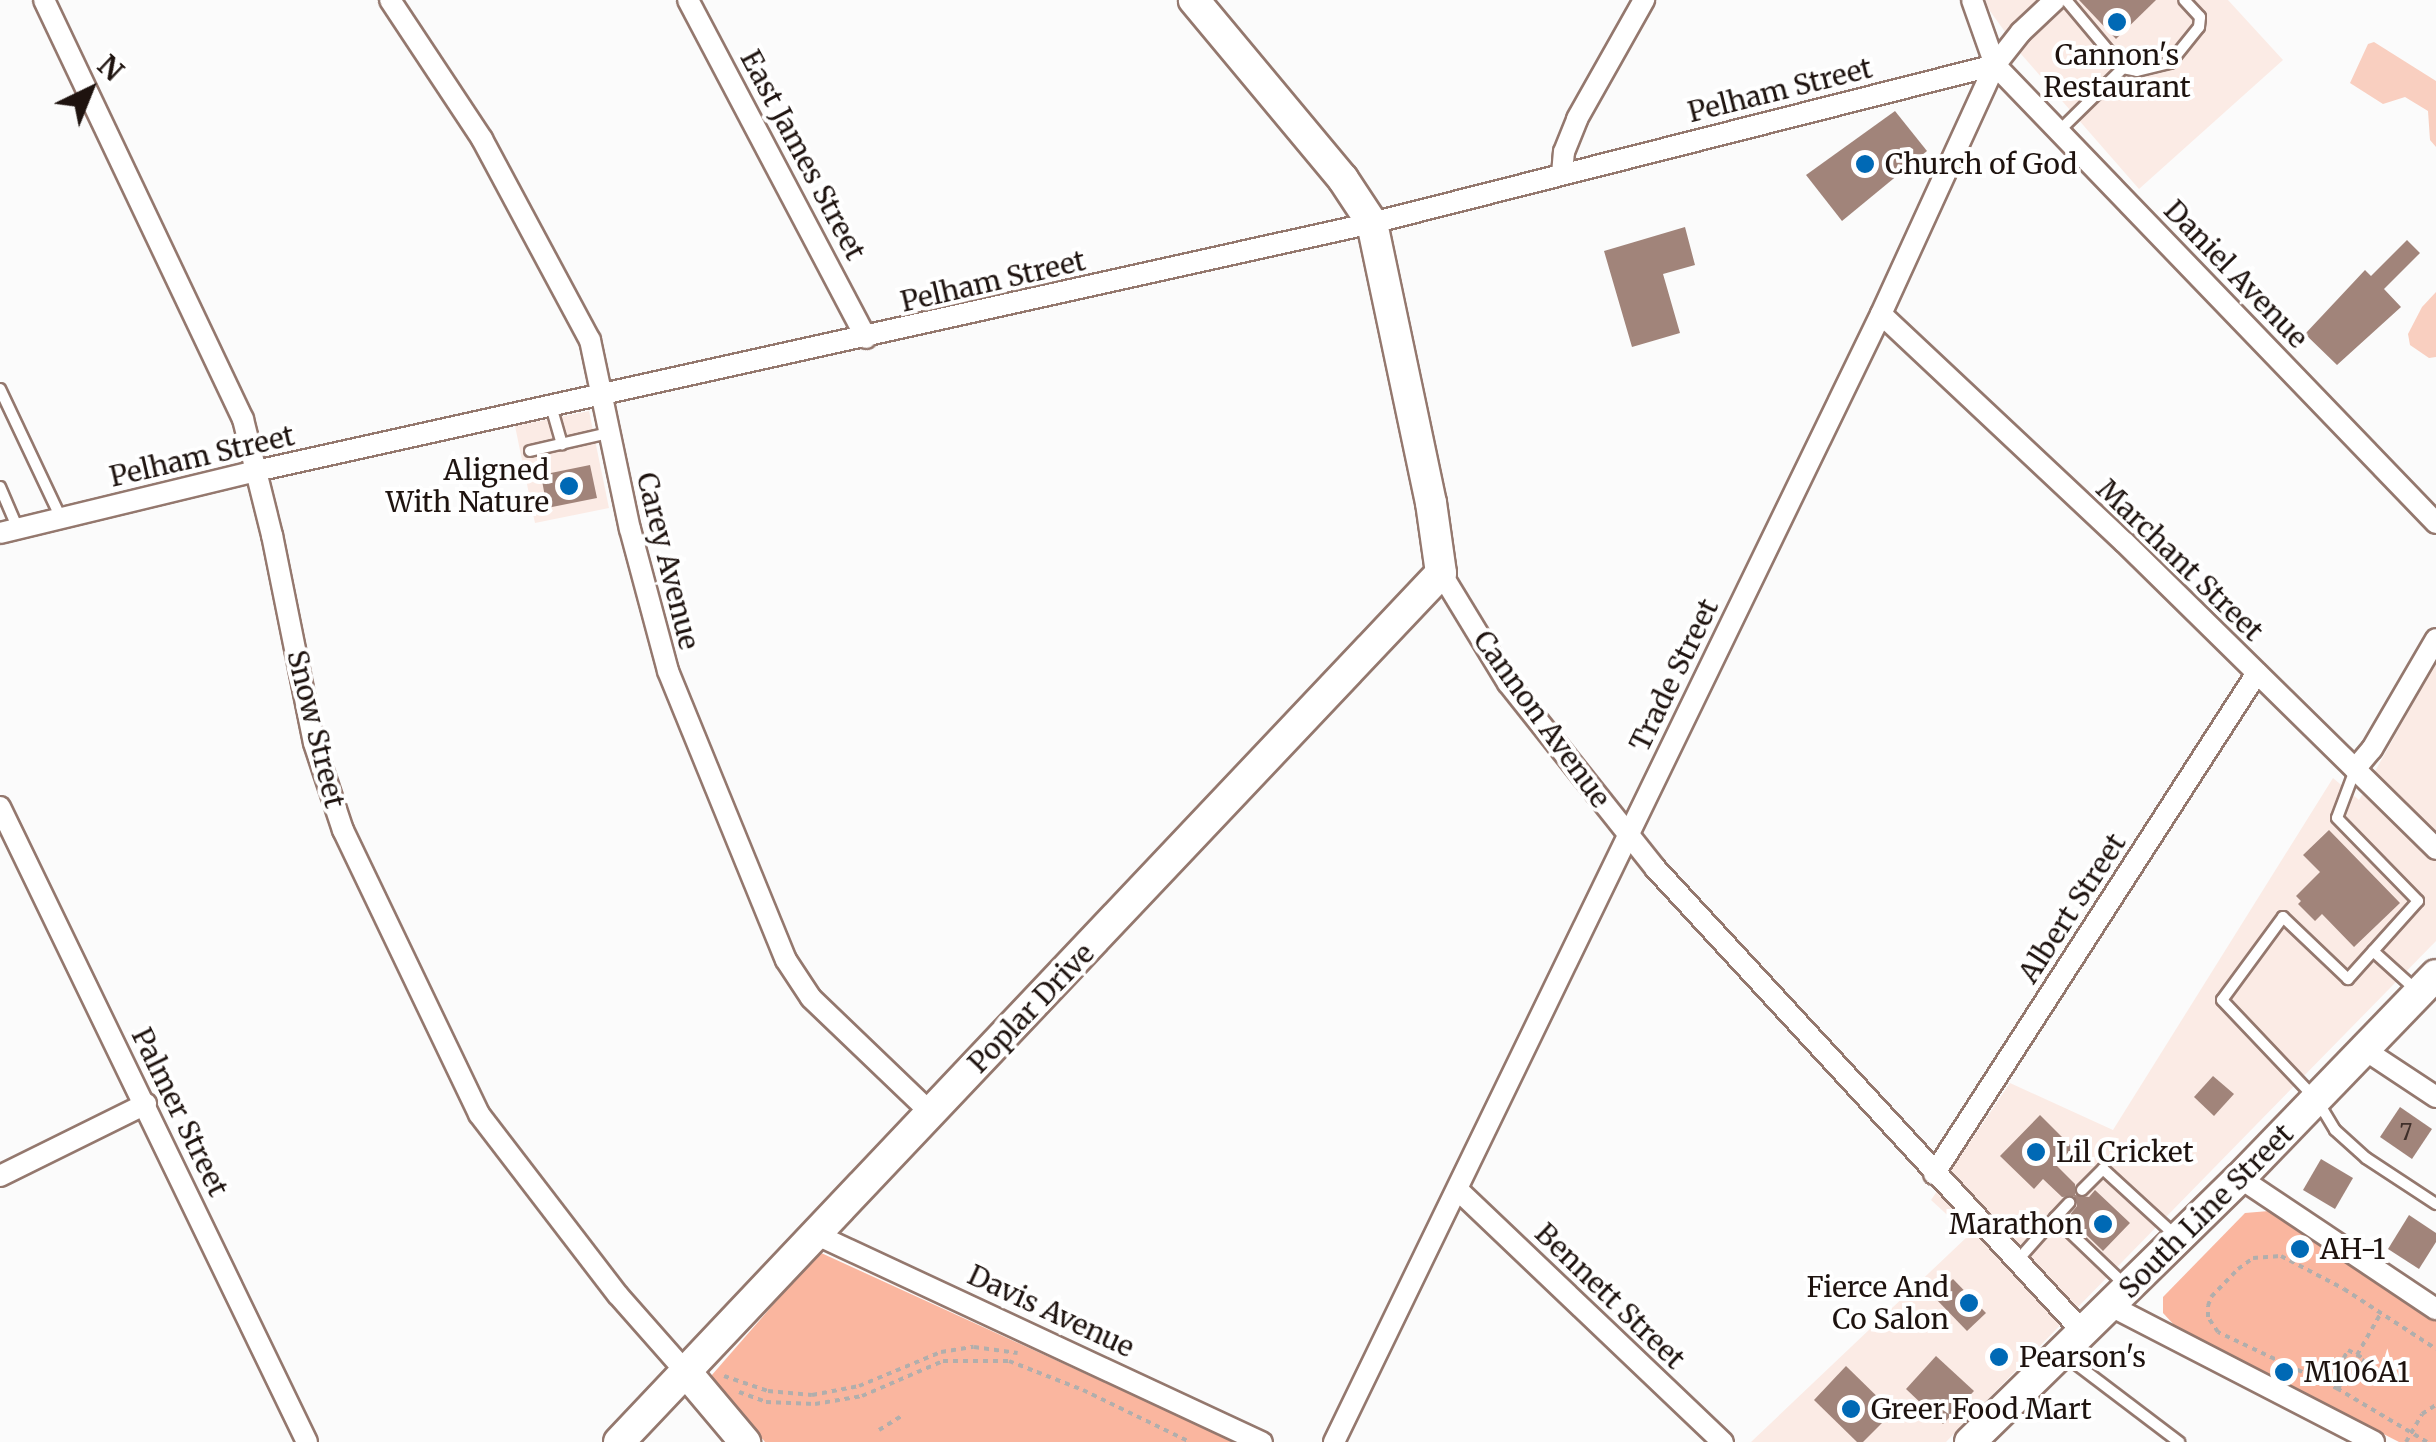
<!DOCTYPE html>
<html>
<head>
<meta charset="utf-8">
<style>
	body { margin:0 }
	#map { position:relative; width:2436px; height:1442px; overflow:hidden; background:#fbfbfb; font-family:Merriweather,serif }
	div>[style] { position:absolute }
	.built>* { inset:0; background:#fbebe5 }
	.green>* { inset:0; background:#fab69f }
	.water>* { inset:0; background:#f9cfc0 }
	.building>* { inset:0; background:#a1847a }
	.path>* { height:4px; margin-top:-2px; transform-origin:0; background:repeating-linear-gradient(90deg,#b1aeac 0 5px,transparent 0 10px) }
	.roads { filter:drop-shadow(2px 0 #94786e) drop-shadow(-2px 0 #94786e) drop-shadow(0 2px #94786e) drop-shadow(0 -2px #94786e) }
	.lane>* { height:10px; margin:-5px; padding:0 5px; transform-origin:5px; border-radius:5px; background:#fff }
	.street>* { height:20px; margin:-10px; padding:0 10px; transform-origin:10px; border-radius:10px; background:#fff }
	.secondary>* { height:30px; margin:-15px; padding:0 15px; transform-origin:15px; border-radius:15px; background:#fff }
	.dots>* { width:28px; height:28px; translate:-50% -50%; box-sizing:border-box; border:5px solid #fff; border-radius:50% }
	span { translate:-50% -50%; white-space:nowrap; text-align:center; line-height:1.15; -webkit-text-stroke:8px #fff; paint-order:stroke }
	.number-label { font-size:22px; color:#3f2f2a }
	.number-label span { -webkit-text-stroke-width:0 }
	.poi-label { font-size:28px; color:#1e130f }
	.left { translate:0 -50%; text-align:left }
	.right { translate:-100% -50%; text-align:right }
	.street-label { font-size:28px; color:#1e130f }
	.north { position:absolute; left:40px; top:40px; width:100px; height:100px; -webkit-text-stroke:8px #fff; paint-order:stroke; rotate:43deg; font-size:28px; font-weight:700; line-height:40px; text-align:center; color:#1e130f }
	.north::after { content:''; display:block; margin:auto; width:35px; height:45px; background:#1e130f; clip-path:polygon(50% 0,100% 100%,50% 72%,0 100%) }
</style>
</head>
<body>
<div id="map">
	<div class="built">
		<i style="clip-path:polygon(1982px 0,2228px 0,2283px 60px,2139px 189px,2021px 54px)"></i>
		<i style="clip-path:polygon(589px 411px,609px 508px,535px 523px,515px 426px)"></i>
		<i style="clip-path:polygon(2436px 662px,2436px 941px,1946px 1442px,1751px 1442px,1969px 1235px,1931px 1200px,2010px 1083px,2113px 1130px,2333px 778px,2359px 800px)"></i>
	</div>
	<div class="green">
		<i style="clip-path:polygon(2269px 1211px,2436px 1320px,2436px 1442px,2399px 1442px,2176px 1327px,2163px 1313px,2163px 1297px,2245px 1213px)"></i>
		<i style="clip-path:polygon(819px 1252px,1235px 1442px,765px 1442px,711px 1376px)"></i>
	</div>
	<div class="water">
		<i style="clip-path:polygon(2374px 42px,2436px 81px,2436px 147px,2430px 140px,2428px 111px,2405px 97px,2383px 104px,2350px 83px,2368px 44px)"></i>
		<i style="clip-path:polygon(2436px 292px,2436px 357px,2429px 358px,2410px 345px,2408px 334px,2422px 307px)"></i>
	</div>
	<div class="building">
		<i style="clip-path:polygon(2079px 0,2156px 0,2116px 39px)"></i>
		<i style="clip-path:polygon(1895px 111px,1927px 151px,1842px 221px,1806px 175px)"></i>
		<i style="clip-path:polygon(1685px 227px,1695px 265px,1663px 274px,1680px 333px,1632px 347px,1604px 251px)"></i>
		<i style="clip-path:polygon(2407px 240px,2420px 253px,2384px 289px,2401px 307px,2337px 365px,2305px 334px,2365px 270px,2371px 276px)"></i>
		<i style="clip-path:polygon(590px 465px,597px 498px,547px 508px,541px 475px)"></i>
		<i style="clip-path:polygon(2329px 830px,2400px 903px,2354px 947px,2322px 914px,2315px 921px,2298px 904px,2301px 901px,2296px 896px,2320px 872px,2303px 855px)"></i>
		<i style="clip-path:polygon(2213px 1076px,2234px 1094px,2214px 1116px,2194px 1097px)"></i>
		<i style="clip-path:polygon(2400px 1107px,2432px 1129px,2412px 1159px,2380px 1137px)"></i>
		<i style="clip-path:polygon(2040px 1115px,2073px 1148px,2056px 1165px,2075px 1184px,2075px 1195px,2089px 1197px,2095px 1190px,2130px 1223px,2103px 1251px,2068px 1217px,2077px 1206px,2074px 1196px,2062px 1197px,2043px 1179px,2034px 1189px,2000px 1156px)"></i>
		<i style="clip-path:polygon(2321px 1159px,2353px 1178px,2335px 1209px,2303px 1190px)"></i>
		<i style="clip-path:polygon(2409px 1215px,2436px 1233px,2436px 1242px,2419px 1269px,2388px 1249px)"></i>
		<i style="clip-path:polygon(1953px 1279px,1986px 1313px,1967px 1331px,1934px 1297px)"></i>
		<i style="clip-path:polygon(1936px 1356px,1974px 1391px,1943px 1424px,1906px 1389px)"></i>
		<i style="clip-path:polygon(1846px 1366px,1893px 1412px,1863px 1442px,1857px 1442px,1814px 1400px)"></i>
	</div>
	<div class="path">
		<i style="left:2348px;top:1350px;width:19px;rotate:28deg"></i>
		<i style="left:2365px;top:1359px;width:19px;rotate:118deg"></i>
		<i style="left:2356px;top:1376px;width:19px;rotate:-152deg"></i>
		<i style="left:2339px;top:1367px;width:19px;rotate:-62deg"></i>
		<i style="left:2357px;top:1355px;width:48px;rotate:-60.3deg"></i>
		<i style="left:724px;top:1376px;width:46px;rotate:18.8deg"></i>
		<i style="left:768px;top:1391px;width:44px;rotate:5.2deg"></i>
		<i style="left:812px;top:1395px;width:48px;rotate:-10.8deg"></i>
		<i style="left:859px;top:1386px;width:89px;rotate:-22.5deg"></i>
		<i style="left:941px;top:1352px;width:33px;rotate:-9deg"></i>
		<i style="left:974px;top:1347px;width:44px;rotate:7.8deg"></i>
		<i style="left:2338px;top:1389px;width:20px;rotate:-63deg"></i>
		<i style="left:739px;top:1392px;width:29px;rotate:20deg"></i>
		<i style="left:766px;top:1402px;width:49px;rotate:2.3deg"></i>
		<i style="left:815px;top:1404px;width:48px;rotate:-9.7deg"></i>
		<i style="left:862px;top:1396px;width:88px;rotate:-23.4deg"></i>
		<i style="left:943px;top:1361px;width:66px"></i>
		<i style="left:1009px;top:1361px;width:79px;rotate:21.4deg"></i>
		<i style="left:1083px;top:1390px;width:119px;rotate:25.9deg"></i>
		<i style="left:879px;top:1430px;width:26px;rotate:-32deg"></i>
		<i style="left:2406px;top:1442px;width:32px;rotate:-60deg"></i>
		<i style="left:2422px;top:1414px;width:17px;rotate:-33deg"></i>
		<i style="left:2427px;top:1442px;width:104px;rotate:-149.2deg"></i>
		<i style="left:2338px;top:1389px;width:133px;rotate:-154.6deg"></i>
		<i style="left:2218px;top:1332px;width:18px;rotate:-124deg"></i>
		<i style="left:2208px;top:1317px;width:11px;rotate:-90deg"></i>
		<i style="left:2208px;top:1306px;width:9px;rotate:-72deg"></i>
		<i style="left:2211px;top:1297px;width:39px;rotate:-46deg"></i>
		<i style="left:2238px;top:1269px;width:19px;rotate:-36deg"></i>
		<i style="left:2253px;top:1258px;width:28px;rotate:-4deg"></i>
		<i style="left:2281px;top:1256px;width:71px;rotate:27.6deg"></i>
		<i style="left:2344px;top:1289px;width:110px;rotate:33.1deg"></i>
	</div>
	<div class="roads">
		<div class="lane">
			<i style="left:2066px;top:0;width:89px;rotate:50deg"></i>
			<i style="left:2123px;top:68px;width:14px;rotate:12deg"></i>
			<i style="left:2137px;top:71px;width:34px;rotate:-14deg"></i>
			<i style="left:2170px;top:63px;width:46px;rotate:-51.1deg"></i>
			<i style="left:2199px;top:27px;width:10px;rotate:-84deg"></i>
			<i style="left:2200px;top:17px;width:23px;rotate:-133deg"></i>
			<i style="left:2059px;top:131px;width:90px;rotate:-44.5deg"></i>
			<i style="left:0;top:389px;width:143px;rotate:64.7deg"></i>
			<i style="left:551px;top:406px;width:40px;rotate:74deg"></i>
			<i style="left:530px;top:451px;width:80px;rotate:-13deg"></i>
			<i style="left:0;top:487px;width:46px;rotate:66.8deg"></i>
			<i style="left:2355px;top:770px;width:51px;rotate:110.6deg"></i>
			<i style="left:2337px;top:818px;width:116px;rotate:45.7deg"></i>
			<i style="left:2418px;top:901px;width:105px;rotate:131.9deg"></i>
			<i style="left:2348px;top:979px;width:90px;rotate:-136.4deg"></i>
			<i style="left:2283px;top:917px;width:103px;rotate:126.3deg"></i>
			<i style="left:2222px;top:1000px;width:138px;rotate:46.5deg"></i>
			<i style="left:2317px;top:1100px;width:35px;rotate:59deg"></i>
			<i style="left:2335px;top:1130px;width:42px;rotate:42.1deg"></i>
			<i style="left:2366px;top:1158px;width:84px;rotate:33.3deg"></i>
			<i style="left:2373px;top:951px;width:57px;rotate:42.1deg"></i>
			<i style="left:2082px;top:1190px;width:30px;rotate:-45deg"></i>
			<i style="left:2103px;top:1169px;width:98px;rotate:42.5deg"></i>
			<i style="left:2055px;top:1218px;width:21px;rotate:-47deg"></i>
			<i style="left:2017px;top:1261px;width:57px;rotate:-48.5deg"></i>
			<i style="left:2055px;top:1218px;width:95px;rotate:43.7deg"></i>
			<i style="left:2063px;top:1354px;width:146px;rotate:37.2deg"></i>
		</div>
		<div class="street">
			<i style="left:44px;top:0;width:464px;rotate:64.6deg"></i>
			<i style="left:243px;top:419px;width:120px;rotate:76deg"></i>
			<i style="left:272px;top:535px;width:212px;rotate:78.6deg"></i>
			<i style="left:314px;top:743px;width:92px;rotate:71.6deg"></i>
			<i style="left:343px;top:830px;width:315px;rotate:64.4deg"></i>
			<i style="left:479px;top:1114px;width:228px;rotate:52.5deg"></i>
			<i style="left:618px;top:1295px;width:103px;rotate:48.6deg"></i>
			<i style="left:390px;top:0;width:167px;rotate:56.5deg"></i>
			<i style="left:482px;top:139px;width:228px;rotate:61.8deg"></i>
			<i style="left:590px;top:340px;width:193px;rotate:78.1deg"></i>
			<i style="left:630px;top:529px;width:147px;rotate:75deg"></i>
			<i style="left:668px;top:671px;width:312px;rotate:67.8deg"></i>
			<i style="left:786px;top:960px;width:45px;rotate:56.7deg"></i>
			<i style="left:811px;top:998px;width:166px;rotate:43.8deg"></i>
			<i style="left:688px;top:0;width:382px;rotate:62.2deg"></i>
			<i style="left:1972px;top:0;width:69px;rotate:70.5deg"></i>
			<i style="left:1995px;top:65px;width:636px;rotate:46.08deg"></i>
			<i style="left:1562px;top:174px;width:22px;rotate:-85deg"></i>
			<i style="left:1564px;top:152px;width:35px;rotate:-68deg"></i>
			<i style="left:1577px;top:119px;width:137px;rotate:-60.6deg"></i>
			<i style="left:1881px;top:314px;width:333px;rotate:43.2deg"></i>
			<i style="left:2124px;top:542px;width:438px;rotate:44.5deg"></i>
			<i style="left:0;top:533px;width:263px;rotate:-13.6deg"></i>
			<i style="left:256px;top:471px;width:1143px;rotate:-12.53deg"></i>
			<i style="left:1372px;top:223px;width:643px;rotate:-14.23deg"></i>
			<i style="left:1441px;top:573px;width:129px;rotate:58.7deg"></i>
			<i style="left:1508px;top:683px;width:236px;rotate:51.5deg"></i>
			<i style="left:1655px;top:868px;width:633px;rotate:47.31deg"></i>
			<i style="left:2355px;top:769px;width:26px;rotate:-50deg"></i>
			<i style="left:2372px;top:749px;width:127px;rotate:-59.8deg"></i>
			<i style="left:0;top:807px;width:705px;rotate:64.2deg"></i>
			<i style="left:2365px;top:1050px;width:85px;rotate:33.5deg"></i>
			<i style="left:1934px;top:1174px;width:596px;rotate:-57.19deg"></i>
			<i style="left:0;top:1176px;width:163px;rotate:-26.3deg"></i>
			<i style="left:2240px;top:1178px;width:236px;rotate:33.8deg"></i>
			<i style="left:1458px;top:1190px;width:366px;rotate:43.6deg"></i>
			<i style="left:815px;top:1234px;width:493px;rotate:25deg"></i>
			<i style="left:2111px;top:1306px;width:296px;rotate:27.3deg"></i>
			<i style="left:1334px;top:1442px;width:1254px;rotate:-64.13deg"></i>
			<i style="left:1881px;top:314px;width:274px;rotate:-65.4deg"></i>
			<i style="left:1995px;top:65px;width:42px;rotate:-51.8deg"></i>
			<i style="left:2021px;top:32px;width:47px;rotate:-43.3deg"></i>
		</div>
		<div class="secondary">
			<i style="left:686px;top:1372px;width:92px;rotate:49.9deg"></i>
			<i style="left:619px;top:1442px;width:1196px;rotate:-46.59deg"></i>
			<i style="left:1441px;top:573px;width:71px;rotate:-98.1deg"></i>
			<i style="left:1431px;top:503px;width:286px;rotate:-101.9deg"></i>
			<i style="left:1372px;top:223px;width:53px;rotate:-123.4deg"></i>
			<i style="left:1343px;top:179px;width:233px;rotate:-129.8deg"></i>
			<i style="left:1970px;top:1442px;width:378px;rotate:-44.4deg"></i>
			<i style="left:2240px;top:1178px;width:282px;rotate:-46deg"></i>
		</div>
	</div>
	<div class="dots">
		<i style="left:2117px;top:22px;background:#0069b5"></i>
		<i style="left:1865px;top:164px;background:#0069b5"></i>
		<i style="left:569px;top:486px;background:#0069b5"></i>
		<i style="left:2036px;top:1152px;background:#0069b5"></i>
		<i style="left:2103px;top:1224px;background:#0069b5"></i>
		<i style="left:2300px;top:1249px;background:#0069b5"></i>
		<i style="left:1969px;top:1303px;background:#0069b5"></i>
		<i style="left:1999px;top:1357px;background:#0069b5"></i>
		<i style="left:2284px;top:1372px;background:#0069b5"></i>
		<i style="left:1851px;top:1409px;background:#0069b5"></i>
	</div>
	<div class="number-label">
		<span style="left:2406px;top:1133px">7</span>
	</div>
	<div class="poi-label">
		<span style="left:2117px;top:71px">Cannon's<br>Restaurant</span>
		<span class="left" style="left:1885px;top:164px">Church of God</span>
		<span class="right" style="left:549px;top:486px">Aligned<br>With Nature</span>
		<span class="left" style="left:2056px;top:1152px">Lil Cricket</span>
		<span class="right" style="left:2083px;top:1224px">Marathon</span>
		<span class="left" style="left:2320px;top:1249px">AH-1</span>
		<span class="right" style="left:1949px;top:1303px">Fierce And<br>Co Salon</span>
		<span class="left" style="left:2019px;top:1357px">Pearson's</span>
		<span class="left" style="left:2304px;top:1372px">M106A1</span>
		<span class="left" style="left:1871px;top:1409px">Greer Food Mart</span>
	</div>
	<div class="street-label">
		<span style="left:1780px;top:90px;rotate:-14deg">Pelham Street</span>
		<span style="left:803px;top:155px;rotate:62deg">East James Street</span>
		<span style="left:2236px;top:274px;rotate:46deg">Daniel Avenue</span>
		<span style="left:993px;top:281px;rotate:-13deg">Pelham Street</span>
		<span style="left:202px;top:456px;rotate:-13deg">Pelham Street</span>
		<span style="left:2180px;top:560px;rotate:44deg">Marchant Street</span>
		<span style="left:668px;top:561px;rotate:76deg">Carey Avenue</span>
		<span style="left:1674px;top:675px;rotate:-64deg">Trade Street</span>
		<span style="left:1542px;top:719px;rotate:54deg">Cannon Avenue</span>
		<span style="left:316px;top:729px;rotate:76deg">Snow Street</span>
		<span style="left:2072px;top:908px;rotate:-57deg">Albert Street</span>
		<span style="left:1031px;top:1008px;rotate:-46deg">Poplar Drive</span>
		<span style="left:180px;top:1112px;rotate:64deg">Palmer Street</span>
		<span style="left:2206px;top:1211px;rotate:-45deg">South Line Street</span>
		<span style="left:1610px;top:1296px;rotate:44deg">Bennett Street</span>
		<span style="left:1051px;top:1311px;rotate:25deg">Davis Avenue</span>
	</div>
	<div class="north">N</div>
</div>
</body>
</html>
